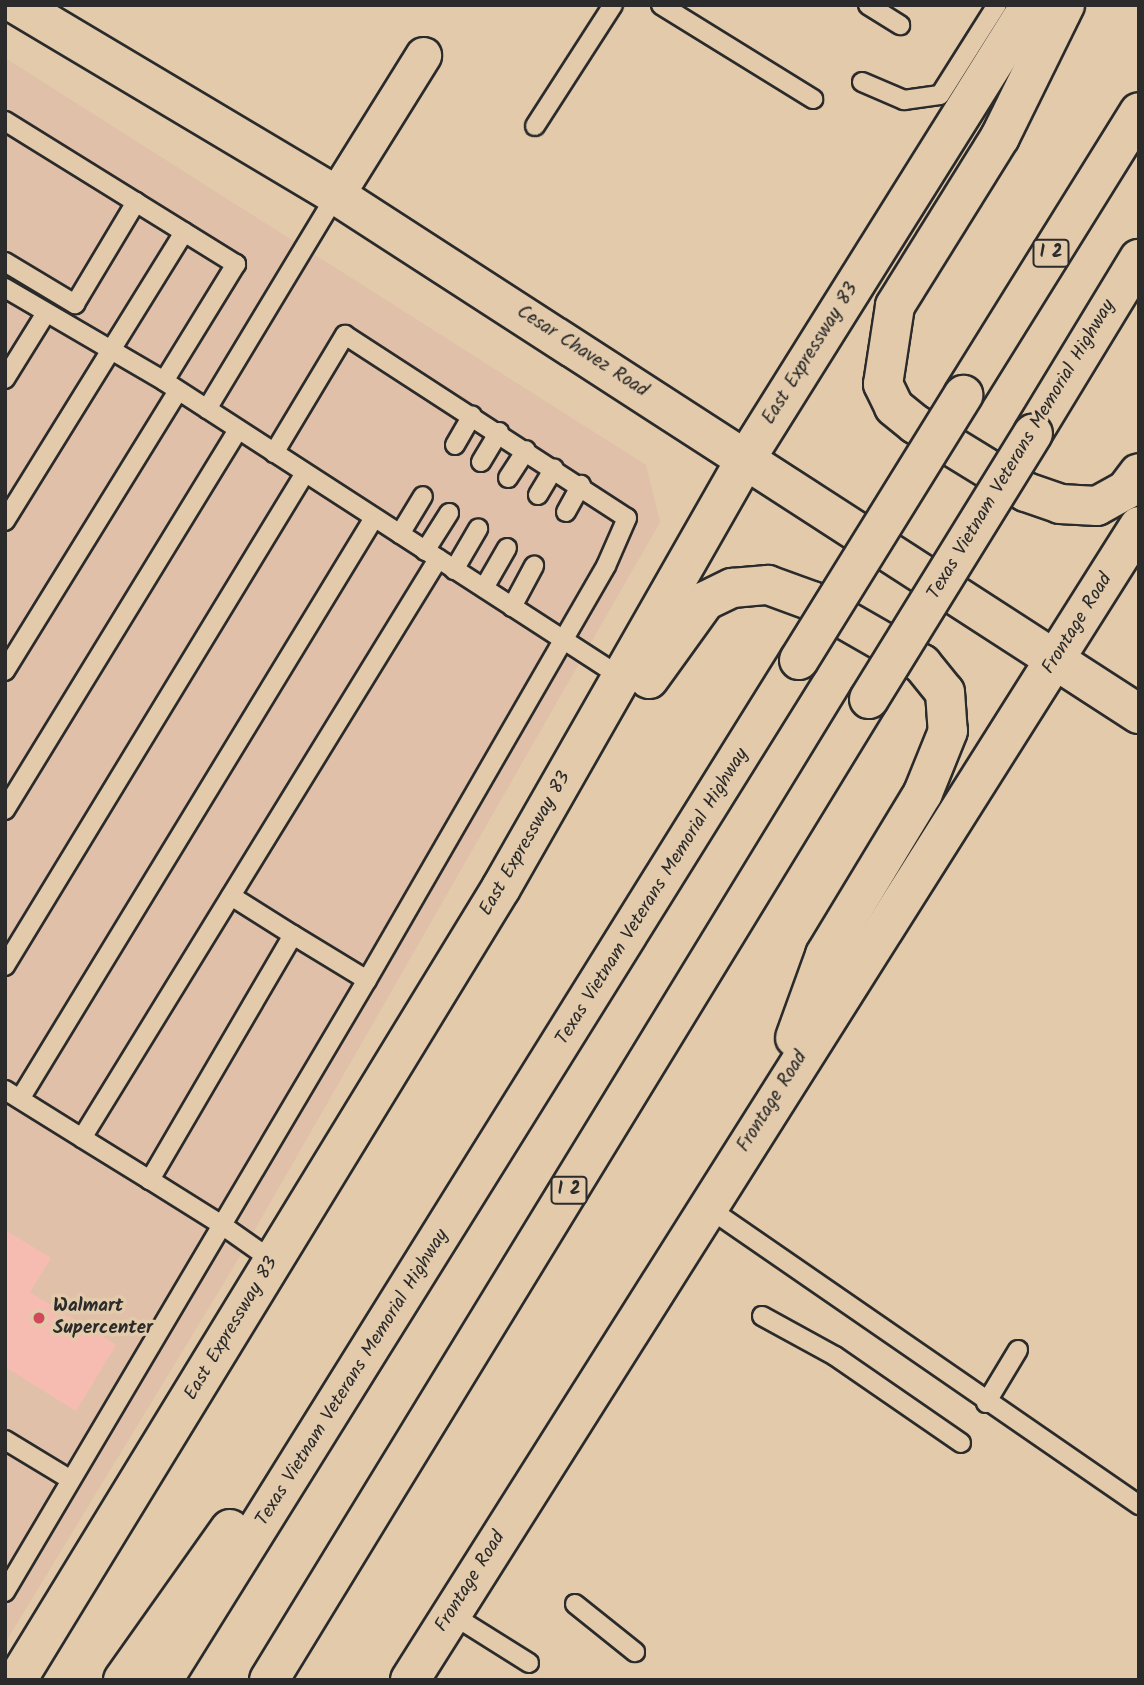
<!DOCTYPE html>
<html>
<head>
<meta charset="utf-8">
<style>
	body { margin:0 }
	#map { position:relative; width:1144px; height:1685px; overflow:hidden; background:#e2caab; font-family:Kalam,sans-serif }
	div>[style] { position:absolute }
	.built>* { inset:0; background:#e0c0a8 }
	.building>* { inset:0; background:#f7bcb1 }
	.roads { filter:drop-shadow(2px 0 #2b2b2b) drop-shadow(-2px 0 #2b2b2b) drop-shadow(0 2px #2b2b2b) drop-shadow(0 -2px #2b2b2b) }
	.lane>* { height:18px; margin:-9px; padding:0 9px; transform-origin:9px; border-radius:9px; background:#e2caab }
	.street>* { height:35px; margin:-17.5px; padding:0 17.5px; transform-origin:17.5px; border-radius:17.5px; background:#e2caab }
	.secondary>* { height:38px; margin:-19px; padding:0 19px; transform-origin:19px; border-radius:19px; background:#e2caab }
	.highway>* { height:38px; margin:-19px; padding:0 19px; transform-origin:19px; border-radius:19px; background:#e2caab }
	.bridges { filter:drop-shadow(2px 0 #2b2b2b) drop-shadow(-2px 0 #2b2b2b) drop-shadow(0 2px #2b2b2b) drop-shadow(0 -2px #2b2b2b) }
	.highway-bridge>* { height:38px; margin:-19px; padding:0 19px; transform-origin:19px; border-radius:19px; background:#e2caab }
	.dots>* { width:19px; height:19px; translate:-50% -50%; box-sizing:border-box; border:4px solid #e2caab; border-radius:50% }
	span { translate:-50% -50%; white-space:nowrap; text-align:center; line-height:1.15; -webkit-text-stroke:7px #e2caab; paint-order:stroke }
	.shield-label span { padding:2px 5px; background:#e2caab; border:2px solid; border-radius:5px; -webkit-text-stroke-width:0 }
	.shield-label { font-size:18px; color:#2b2b2b; font-weight:700 }
	.street-label { font-size:19px; color:#2b2b2b }
	.poi-label { font-size:19px; color:#2b2b2b; font-weight:700 }
	.left { translate:0 -50%; text-align:left }
	.frame { position:absolute; inset:0; border:7px solid #2b2b2b; pointer-events:none }
</style>
</head>
<body>
<div id="map">
	<div class="built">
		<i style="clip-path:polygon(5px 58px,646px 465px,660px 522px,230px 1273px,5px 1643px)"></i>
	</div>
	<div class="building">
		<i style="clip-path:polygon(5px 1230px,51px 1258px,30px 1292px,116px 1345px,76px 1411px,5px 1367px)"></i>
	</div>
	<div class="roads">
		<div class="lane">
			<i style="left:661px;top:5px;width:179px;rotate:31.7deg"></i>
			<i style="left:868px;top:5px;width:38px;rotate:32deg"></i>
			<i style="left:862px;top:82px;width:46px;rotate:23.2deg"></i>
			<i style="left:904px;top:100px;width:36px;rotate:-8deg"></i>
			<i style="left:940px;top:95px;width:107px;rotate:-57.7deg"></i>
			<i style="left:5px;top:121px;width:272px;rotate:31.8deg"></i>
			<i style="left:236px;top:264px;width:137px;rotate:121.6deg"></i>
			<i style="left:535px;top:126px;width:144px;rotate:-57.2deg"></i>
			<i style="left:5px;top:262px;width:82px;rotate:31deg"></i>
			<i style="left:75px;top:304px;width:119px;rotate:-59.1deg"></i>
			<i style="left:5px;top:288px;width:184px;rotate:30.3deg"></i>
			<i style="left:164px;top:381px;width:544px;rotate:32.93deg"></i>
			<i style="left:5px;top:379px;width:78px;rotate:-58.2deg"></i>
			<i style="left:207px;top:409px;width:250px;rotate:-58.9deg"></i>
			<i style="left:455px;top:445px;width:34px;rotate:-60deg"></i>
			<i style="left:274px;top:453px;width:138px;rotate:-59deg"></i>
			<i style="left:345px;top:335px;width:336px;rotate:33deg"></i>
			<i style="left:627px;top:518px;width:52px;rotate:113.6deg"></i>
			<i style="left:606px;top:566px;width:478px;rotate:120deg"></i>
			<i style="left:481px;top:462px;width:35px;rotate:-59deg"></i>
			<i style="left:508px;top:478px;width:33px;rotate:-57deg"></i>
			<i style="left:538px;top:495px;width:31px;rotate:-59deg"></i>
			<i style="left:566px;top:512px;width:31px;rotate:-61deg"></i>
			<i style="left:5px;top:521px;width:340px;rotate:-58.2deg"></i>
			<i style="left:400px;top:534px;width:44px;rotate:-58.8deg"></i>
			<i style="left:425px;top:551px;width:45px;rotate:-57.7deg"></i>
			<i style="left:454px;top:570px;width:48px;rotate:-59.7deg"></i>
			<i style="left:484px;top:588px;width:46px;rotate:-60.1deg"></i>
			<i style="left:512px;top:607px;width:47px;rotate:-61.8deg"></i>
			<i style="left:5px;top:671px;width:329px;rotate:-58.3deg"></i>
			<i style="left:5px;top:810px;width:446px;rotate:-58.5deg"></i>
			<i style="left:231px;top:896px;width:73px;rotate:32.2deg"></i>
			<i style="left:5px;top:966px;width:577px;rotate:-58.68deg"></i>
			<i style="left:5px;top:1090px;width:91px;rotate:31.9deg"></i>
			<i style="left:82px;top:1138px;width:80px;rotate:31.7deg"></i>
			<i style="left:150px;top:1180px;width:85px;rotate:32deg"></i>
			<i style="left:222px;top:1225px;width:285px;rotate:-59.4deg"></i>
			<i style="left:367px;top:980px;width:87px;rotate:-148.7deg"></i>
			<i style="left:293px;top:935px;width:284px;rotate:120.3deg"></i>
			<i style="left:20px;top:1099px;width:680px;rotate:-58.65deg"></i>
			<i style="left:82px;top:1138px;width:680px;rotate:-58.41deg"></i>
			<i style="left:707px;top:1207px;width:525px;rotate:34.6deg"></i>
			<i style="left:762px;top:1316px;width:83px;rotate:28.7deg"></i>
			<i style="left:835px;top:1356px;width:153px;rotate:34.6deg"></i>
			<i style="left:986px;top:1403px;width:62px;rotate:-58.9deg"></i>
			<i style="left:5px;top:1440px;width:77px;rotate:31.2deg"></i>
			<i style="left:5px;top:1592px;width:426px;rotate:-59.4deg"></i>
			<i style="left:222px;top:1225px;width:62px;rotate:35.2deg"></i>
			<i style="left:575px;top:1604px;width:77px;rotate:38.7deg"></i>
			<i style="left:451px;top:1614px;width:92px;rotate:32.1deg"></i>
		</div>
		<div class="street">
			<i style="left:336px;top:195px;width:165px;rotate:-58.1deg"></i>
		</div>
		<div class="secondary">
			<i style="left:17px;top:5px;width:371px;rotate:30.8deg"></i>
			<i style="left:336px;top:195px;width:956px;rotate:32.88deg"></i>
			<i style="left:1065px;top:5px;width:147px;rotate:116.2deg"></i>
			<i style="left:1000px;top:137px;width:199px;rotate:121.9deg"></i>
			<i style="left:895px;top:306px;width:79px;rotate:98.7deg"></i>
			<i style="left:883px;top:384px;width:25px;rotate:64deg"></i>
			<i style="left:894px;top:407px;width:27px;rotate:39deg"></i>
			<i style="left:915px;top:424px;width:130px;rotate:31.5deg"></i>
			<i style="left:1026px;top:492px;width:36px;rotate:19deg"></i>
			<i style="left:1060px;top:504px;width:37px;rotate:3deg"></i>
			<i style="left:1097px;top:506px;width:33px;rotate:-29deg"></i>
			<i style="left:1126px;top:490px;width:21px;rotate:-53deg"></i>
			<i style="left:649px;top:679px;width:96px;rotate:-54.3deg"></i>
			<i style="left:705px;top:601px;width:30px;rotate:-26deg"></i>
			<i style="left:732px;top:588px;width:36px;rotate:-5deg"></i>
			<i style="left:768px;top:585px;width:47px;rotate:20deg"></i>
			<i style="left:812px;top:601px;width:127px;rotate:29.8deg"></i>
			<i style="left:922px;top:664px;width:36px;rotate:51deg"></i>
			<i style="left:945px;top:692px;width:39px;rotate:86deg"></i>
			<i style="left:948px;top:731px;width:67px;rotate:112deg"></i>
			<i style="left:923px;top:793px;width:189px;rotate:121.2deg"></i>
			<i style="left:825px;top:955px;width:88px;rotate:109.9deg"></i>
			<i style="left:17px;top:1680px;width:928px;rotate:-58.57deg"></i>
			<i style="left:501px;top:888px;width:496px;rotate:-60.3deg"></i>
			<i style="left:747px;top:457px;width:533px;rotate:-57.95deg"></i>
			<i style="left:410px;top:1680px;width:1365px;rotate:-57.72deg"></i>
		</div>
		<div class="highway">
			<i style="left:963px;top:395px;width:333px;rotate:-58.1deg"></i>
			<i style="left:1033px;top:433px;width:204px;rotate:-58.7deg"></i>
			<i style="left:123px;top:1680px;width:185px;rotate:-54.7deg"></i>
			<i style="left:163px;top:1680px;width:1202px;rotate:-58.06deg"></i>
			<i style="left:269px;top:1680px;width:1150px;rotate:-58.55deg"></i>
		</div>
	</div>
	<div class="bridges">
		<div class="highway-bridge">
			<i style="left:799px;top:660px;width:312px;rotate:-58.2deg"></i>
			<i style="left:869px;top:699px;width:312px;rotate:-58.3deg"></i>
		</div>
	</div>
	<div class="dots">
		<i style="left:39px;top:1318px;background:#d1495b"></i>
	</div>
	<div class="shield-label">
		<span style="left:1051px;top:253px">I 2</span>
		<span style="left:569px;top:1190px">I 2</span>
	</div>
	<div class="street-label">
		<span style="left:582px;top:352px;rotate:33deg">Cesar Chavez Road</span>
		<span style="left:811px;top:354px;rotate:-58deg">East Expressway 83</span>
		<span style="left:1022px;top:450px;rotate:-59deg">Texas Vietnam Veterans Memorial Highway</span>
		<span style="left:1078px;top:624px;rotate:-58deg">Frontage Road</span>
		<span style="left:526px;top:844px;rotate:-60deg">East Expressway 83</span>
		<span style="left:653px;top:897px;rotate:-58deg">Texas Vietnam Veterans Memorial Highway</span>
		<span style="left:773px;top:1102px;rotate:-58deg">Frontage Road</span>
		<span style="left:232px;top:1329px;rotate:-59deg">East Expressway 83</span>
		<span style="left:353px;top:1378px;rotate:-58deg">Texas Vietnam Veterans Memorial Highway</span>
		<span style="left:471px;top:1582px;rotate:-58deg">Frontage Road</span>
	</div>
	<div class="poi-label">
		<span class="left" style="left:53px;top:1318px">Walmart<br>Supercenter</span>
	</div>
	<div class="frame"></div>
</div>
</body>
</html>
